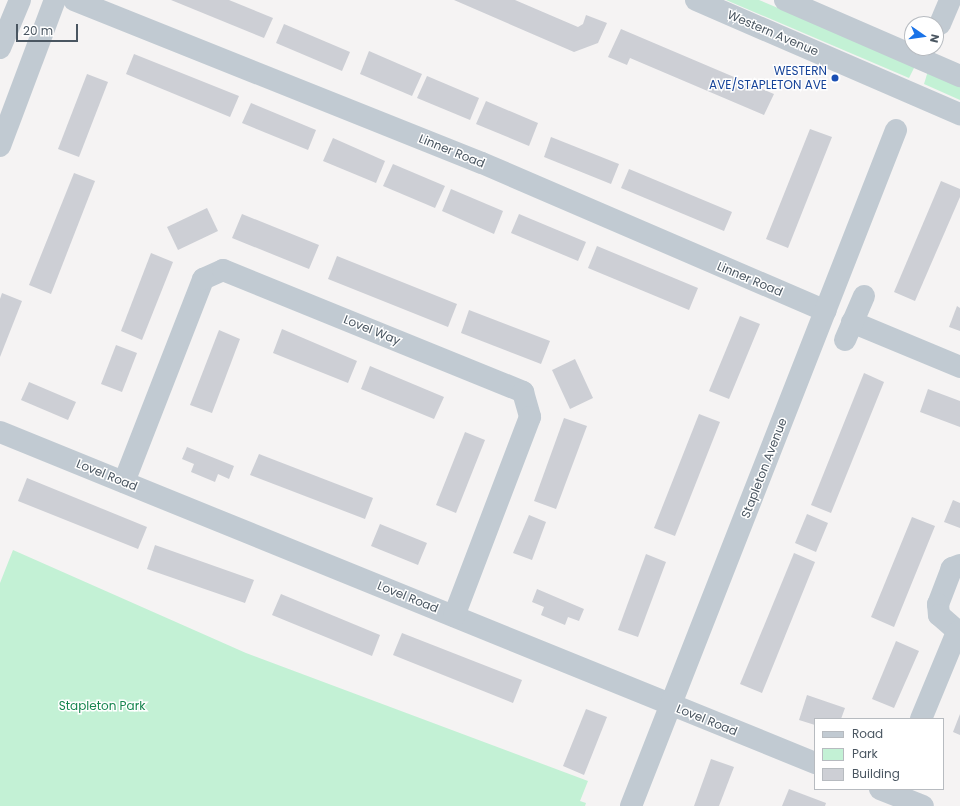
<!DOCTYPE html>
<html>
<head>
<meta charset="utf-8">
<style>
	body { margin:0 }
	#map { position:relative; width:960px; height:806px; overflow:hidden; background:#f5f3f3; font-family:Poppins,sans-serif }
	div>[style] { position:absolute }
	.green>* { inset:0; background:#c3f1d5 }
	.building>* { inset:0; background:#cdcfd5 }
	.minor>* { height:22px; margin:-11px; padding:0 11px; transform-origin:11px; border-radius:11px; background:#c1cad2 }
	.dots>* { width:11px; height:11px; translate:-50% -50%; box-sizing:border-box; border:2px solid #fff; border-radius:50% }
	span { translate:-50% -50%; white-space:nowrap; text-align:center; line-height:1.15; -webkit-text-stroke:3px #fff; paint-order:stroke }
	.street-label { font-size:12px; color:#4a5661 }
	.transit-label { font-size:12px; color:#164399 }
	.right { translate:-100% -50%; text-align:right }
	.park-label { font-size:12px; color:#17864f }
	.legend { position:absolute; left:814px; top:718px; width:130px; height:72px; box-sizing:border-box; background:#fff; border:1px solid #b7bbc0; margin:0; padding:5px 7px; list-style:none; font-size:12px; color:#4a5661 }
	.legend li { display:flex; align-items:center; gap:8px; height:20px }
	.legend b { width:20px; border:1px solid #b7bbc0 }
	.north { position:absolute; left:904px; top:16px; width:40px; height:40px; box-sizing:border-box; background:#fff; border:1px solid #b7bbc0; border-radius:50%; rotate:103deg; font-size:11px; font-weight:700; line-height:16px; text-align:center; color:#4a5661 }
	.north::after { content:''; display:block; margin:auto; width:14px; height:18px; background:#1a73e8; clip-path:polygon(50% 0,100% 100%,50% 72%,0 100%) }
	.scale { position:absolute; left:16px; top:24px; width:62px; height:18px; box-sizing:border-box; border:2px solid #4a5661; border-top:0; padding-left:5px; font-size:12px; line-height:14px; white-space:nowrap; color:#4a5661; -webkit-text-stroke:3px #fff; paint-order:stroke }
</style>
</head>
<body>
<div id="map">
	<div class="green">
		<i style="clip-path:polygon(726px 0,759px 0,915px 66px,909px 78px)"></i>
		<i style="clip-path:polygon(928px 71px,960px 85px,960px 100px,924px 84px)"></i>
		<i style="clip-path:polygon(13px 550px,246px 653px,588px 781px,580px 801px,586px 803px,585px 806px,0 806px,0 583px)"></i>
	</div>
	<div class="building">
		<i style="clip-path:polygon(171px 0,229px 0,273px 18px,264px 38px)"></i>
		<i style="clip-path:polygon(454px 0,515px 0,578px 27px,583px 24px,586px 15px,607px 23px,598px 43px,574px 52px)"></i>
		<i style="clip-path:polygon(284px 24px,350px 52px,342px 71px,276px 43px)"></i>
		<i style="clip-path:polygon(621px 29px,774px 94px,764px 115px,630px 58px,627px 65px,608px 57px)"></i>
		<i style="clip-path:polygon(369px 51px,422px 74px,412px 96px,360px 74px)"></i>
		<i style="clip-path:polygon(134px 54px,239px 96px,230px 117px,126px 74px)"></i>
		<i style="clip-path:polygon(87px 74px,108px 82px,79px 157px,58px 149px)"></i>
		<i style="clip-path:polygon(427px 76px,479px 98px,470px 120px,417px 98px)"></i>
		<i style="clip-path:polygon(486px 101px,538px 123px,529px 146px,476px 124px)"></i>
		<i style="clip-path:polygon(251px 103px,316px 130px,308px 150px,242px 123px)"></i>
		<i style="clip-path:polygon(810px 129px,832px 137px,788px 248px,766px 239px)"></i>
		<i style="clip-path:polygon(551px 137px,619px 164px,611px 184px,544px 157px)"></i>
		<i style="clip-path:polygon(333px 138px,385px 161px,376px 183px,323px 161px)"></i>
		<i style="clip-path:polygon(393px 164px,445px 186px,435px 208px,383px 186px)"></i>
		<i style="clip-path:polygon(629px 169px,732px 212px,724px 231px,621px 188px)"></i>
		<i style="clip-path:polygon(74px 173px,95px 181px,51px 294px,29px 285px)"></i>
		<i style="clip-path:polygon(941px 181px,960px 189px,960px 197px,915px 301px,894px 292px)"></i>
		<i style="clip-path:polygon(451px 189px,503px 211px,494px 234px,442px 211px)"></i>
		<i style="clip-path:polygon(207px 208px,218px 231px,178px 250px,167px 227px)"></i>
		<i style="clip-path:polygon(242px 214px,319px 245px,309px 269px,232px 238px)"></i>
		<i style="clip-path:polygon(519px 214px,586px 242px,578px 261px,511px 233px)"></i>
		<i style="clip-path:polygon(597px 246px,698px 288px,689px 310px,588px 268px)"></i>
		<i style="clip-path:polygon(151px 253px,173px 262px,142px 340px,121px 331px)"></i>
		<i style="clip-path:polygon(337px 256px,457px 304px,448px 327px,328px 279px)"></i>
		<i style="clip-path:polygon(2px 293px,22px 301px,0 357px,0 299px)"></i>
		<i style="clip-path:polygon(957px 306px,960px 308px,960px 331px,949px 327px)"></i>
		<i style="clip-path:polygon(469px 310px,550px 341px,541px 364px,461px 333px)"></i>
		<i style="clip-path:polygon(740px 316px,760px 324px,729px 399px,709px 391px)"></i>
		<i style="clip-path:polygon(282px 329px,357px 361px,348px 383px,273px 353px)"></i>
		<i style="clip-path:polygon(219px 330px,240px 339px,212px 413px,190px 405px)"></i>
		<i style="clip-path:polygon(116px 345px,137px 353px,122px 392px,101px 384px)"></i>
		<i style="clip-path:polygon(575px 359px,593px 398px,570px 409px,552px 370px)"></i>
		<i style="clip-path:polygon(370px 366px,444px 397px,434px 419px,361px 389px)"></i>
		<i style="clip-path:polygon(864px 373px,884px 382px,831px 513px,811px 505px)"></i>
		<i style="clip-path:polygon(29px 382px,76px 402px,68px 420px,21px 400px)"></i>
		<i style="clip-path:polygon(928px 389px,960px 401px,960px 427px,920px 412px)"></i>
		<i style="clip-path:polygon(699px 414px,720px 422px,675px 536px,654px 528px)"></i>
		<i style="clip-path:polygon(564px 418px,587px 426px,556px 509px,534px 501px)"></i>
		<i style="clip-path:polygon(465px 432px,485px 440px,456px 513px,436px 505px)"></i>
		<i style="clip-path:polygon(187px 447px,234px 466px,229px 479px,218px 474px,215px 482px,191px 472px,194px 464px,182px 459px)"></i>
		<i style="clip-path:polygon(259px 454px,373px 498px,365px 519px,250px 475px)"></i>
		<i style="clip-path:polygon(27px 478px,147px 527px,138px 549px,18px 501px)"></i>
		<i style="clip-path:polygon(953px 500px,960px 503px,960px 528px,944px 522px)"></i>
		<i style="clip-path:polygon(807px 514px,828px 523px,816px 552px,795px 543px)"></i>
		<i style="clip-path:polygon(529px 515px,546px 522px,532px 560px,513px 553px)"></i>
		<i style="clip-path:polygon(912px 517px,935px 526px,894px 627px,871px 617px)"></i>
		<i style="clip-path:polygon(380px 524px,427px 543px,418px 565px,371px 546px)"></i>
		<i style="clip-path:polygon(155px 545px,254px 580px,245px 603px,147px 569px)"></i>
		<i style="clip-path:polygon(794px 553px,815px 562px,762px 693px,740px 684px)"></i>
		<i style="clip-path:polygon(646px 554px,666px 562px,638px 637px,618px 630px)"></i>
		<i style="clip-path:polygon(537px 589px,584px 609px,579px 621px,568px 617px,565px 625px,541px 615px,544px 607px,532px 602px)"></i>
		<i style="clip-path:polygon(281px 594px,380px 635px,372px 656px,272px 615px)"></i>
		<i style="clip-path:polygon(402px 633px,522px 680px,513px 703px,393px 655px)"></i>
		<i style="clip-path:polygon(896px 641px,919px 651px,894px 708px,872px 699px)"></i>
		<i style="clip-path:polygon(807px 695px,845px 708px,841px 719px,815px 719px,815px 725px,799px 720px)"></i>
		<i style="clip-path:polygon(586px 709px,607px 717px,584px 775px,563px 766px)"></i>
		<i style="clip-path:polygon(960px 714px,960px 735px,953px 732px)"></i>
		<i style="clip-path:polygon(711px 759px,734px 767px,719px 806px,694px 806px)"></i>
		<i style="clip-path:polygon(789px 789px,826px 803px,825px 806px,782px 806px)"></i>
	</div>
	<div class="minor">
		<i style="left:74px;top:0;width:439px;rotate:21.8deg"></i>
		<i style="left:482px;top:163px;width:374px;rotate:23.3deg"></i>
		<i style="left:696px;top:0;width:288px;rotate:23.4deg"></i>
		<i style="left:785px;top:0;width:191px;rotate:23.5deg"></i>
		<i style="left:940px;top:24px;width:26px;rotate:-67deg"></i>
		<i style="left:0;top:48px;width:52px;rotate:-67.4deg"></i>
		<i style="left:0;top:146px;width:156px;rotate:-69.4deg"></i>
		<i style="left:852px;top:322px;width:117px;rotate:22.6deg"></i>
		<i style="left:845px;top:340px;width:48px;rotate:-66.6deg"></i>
		<i style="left:0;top:432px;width:880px;rotate:22.1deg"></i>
		<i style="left:124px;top:482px;width:218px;rotate:-68.7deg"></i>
		<i style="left:203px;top:279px;width:22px;rotate:-24deg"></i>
		<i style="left:223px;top:270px;width:324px;rotate:22.1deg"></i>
		<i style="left:523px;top:392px;width:26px;rotate:74deg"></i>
		<i style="left:530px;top:417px;width:213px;rotate:110.9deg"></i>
		<i style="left:960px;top:565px;width:9px;rotate:159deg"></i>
		<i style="left:952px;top:568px;width:39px;rotate:111deg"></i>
		<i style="left:938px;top:604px;width:11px;rotate:85deg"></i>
		<i style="left:939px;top:615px;width:28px;rotate:41deg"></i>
		<i style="left:921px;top:719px;width:94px;rotate:-67.5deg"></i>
		<i style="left:880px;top:789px;width:46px;rotate:21.6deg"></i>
		<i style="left:631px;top:806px;width:726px;rotate:-68.59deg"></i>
	</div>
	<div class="dots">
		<i style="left:835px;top:78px;background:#1a4fb4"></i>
	</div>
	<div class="street-label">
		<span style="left:773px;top:33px;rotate:23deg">Western Avenue</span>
		<span style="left:452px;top:151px;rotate:22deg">Linner Road</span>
		<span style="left:750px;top:279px;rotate:23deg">Linner Road</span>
		<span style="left:372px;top:330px;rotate:22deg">Lovel Way</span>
		<span style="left:764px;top:468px;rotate:-69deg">Stapleton Avenue</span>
		<span style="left:107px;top:475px;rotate:22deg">Lovel Road</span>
		<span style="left:408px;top:597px;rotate:22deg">Lovel Road</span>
		<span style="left:707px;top:720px;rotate:22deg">Lovel Road</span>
	</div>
	<div class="transit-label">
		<span class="right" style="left:827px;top:78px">WESTERN<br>AVE/STAPLETON AVE</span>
	</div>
	<div class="park-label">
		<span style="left:102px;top:706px">Stapleton Park</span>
	</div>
	<ul class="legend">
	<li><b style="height:5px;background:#c1cad2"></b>Road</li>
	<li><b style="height:11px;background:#c3f1d5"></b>Park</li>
	<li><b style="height:11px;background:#cdcfd5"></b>Building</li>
	</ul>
	<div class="north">N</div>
	<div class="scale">20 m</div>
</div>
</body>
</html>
